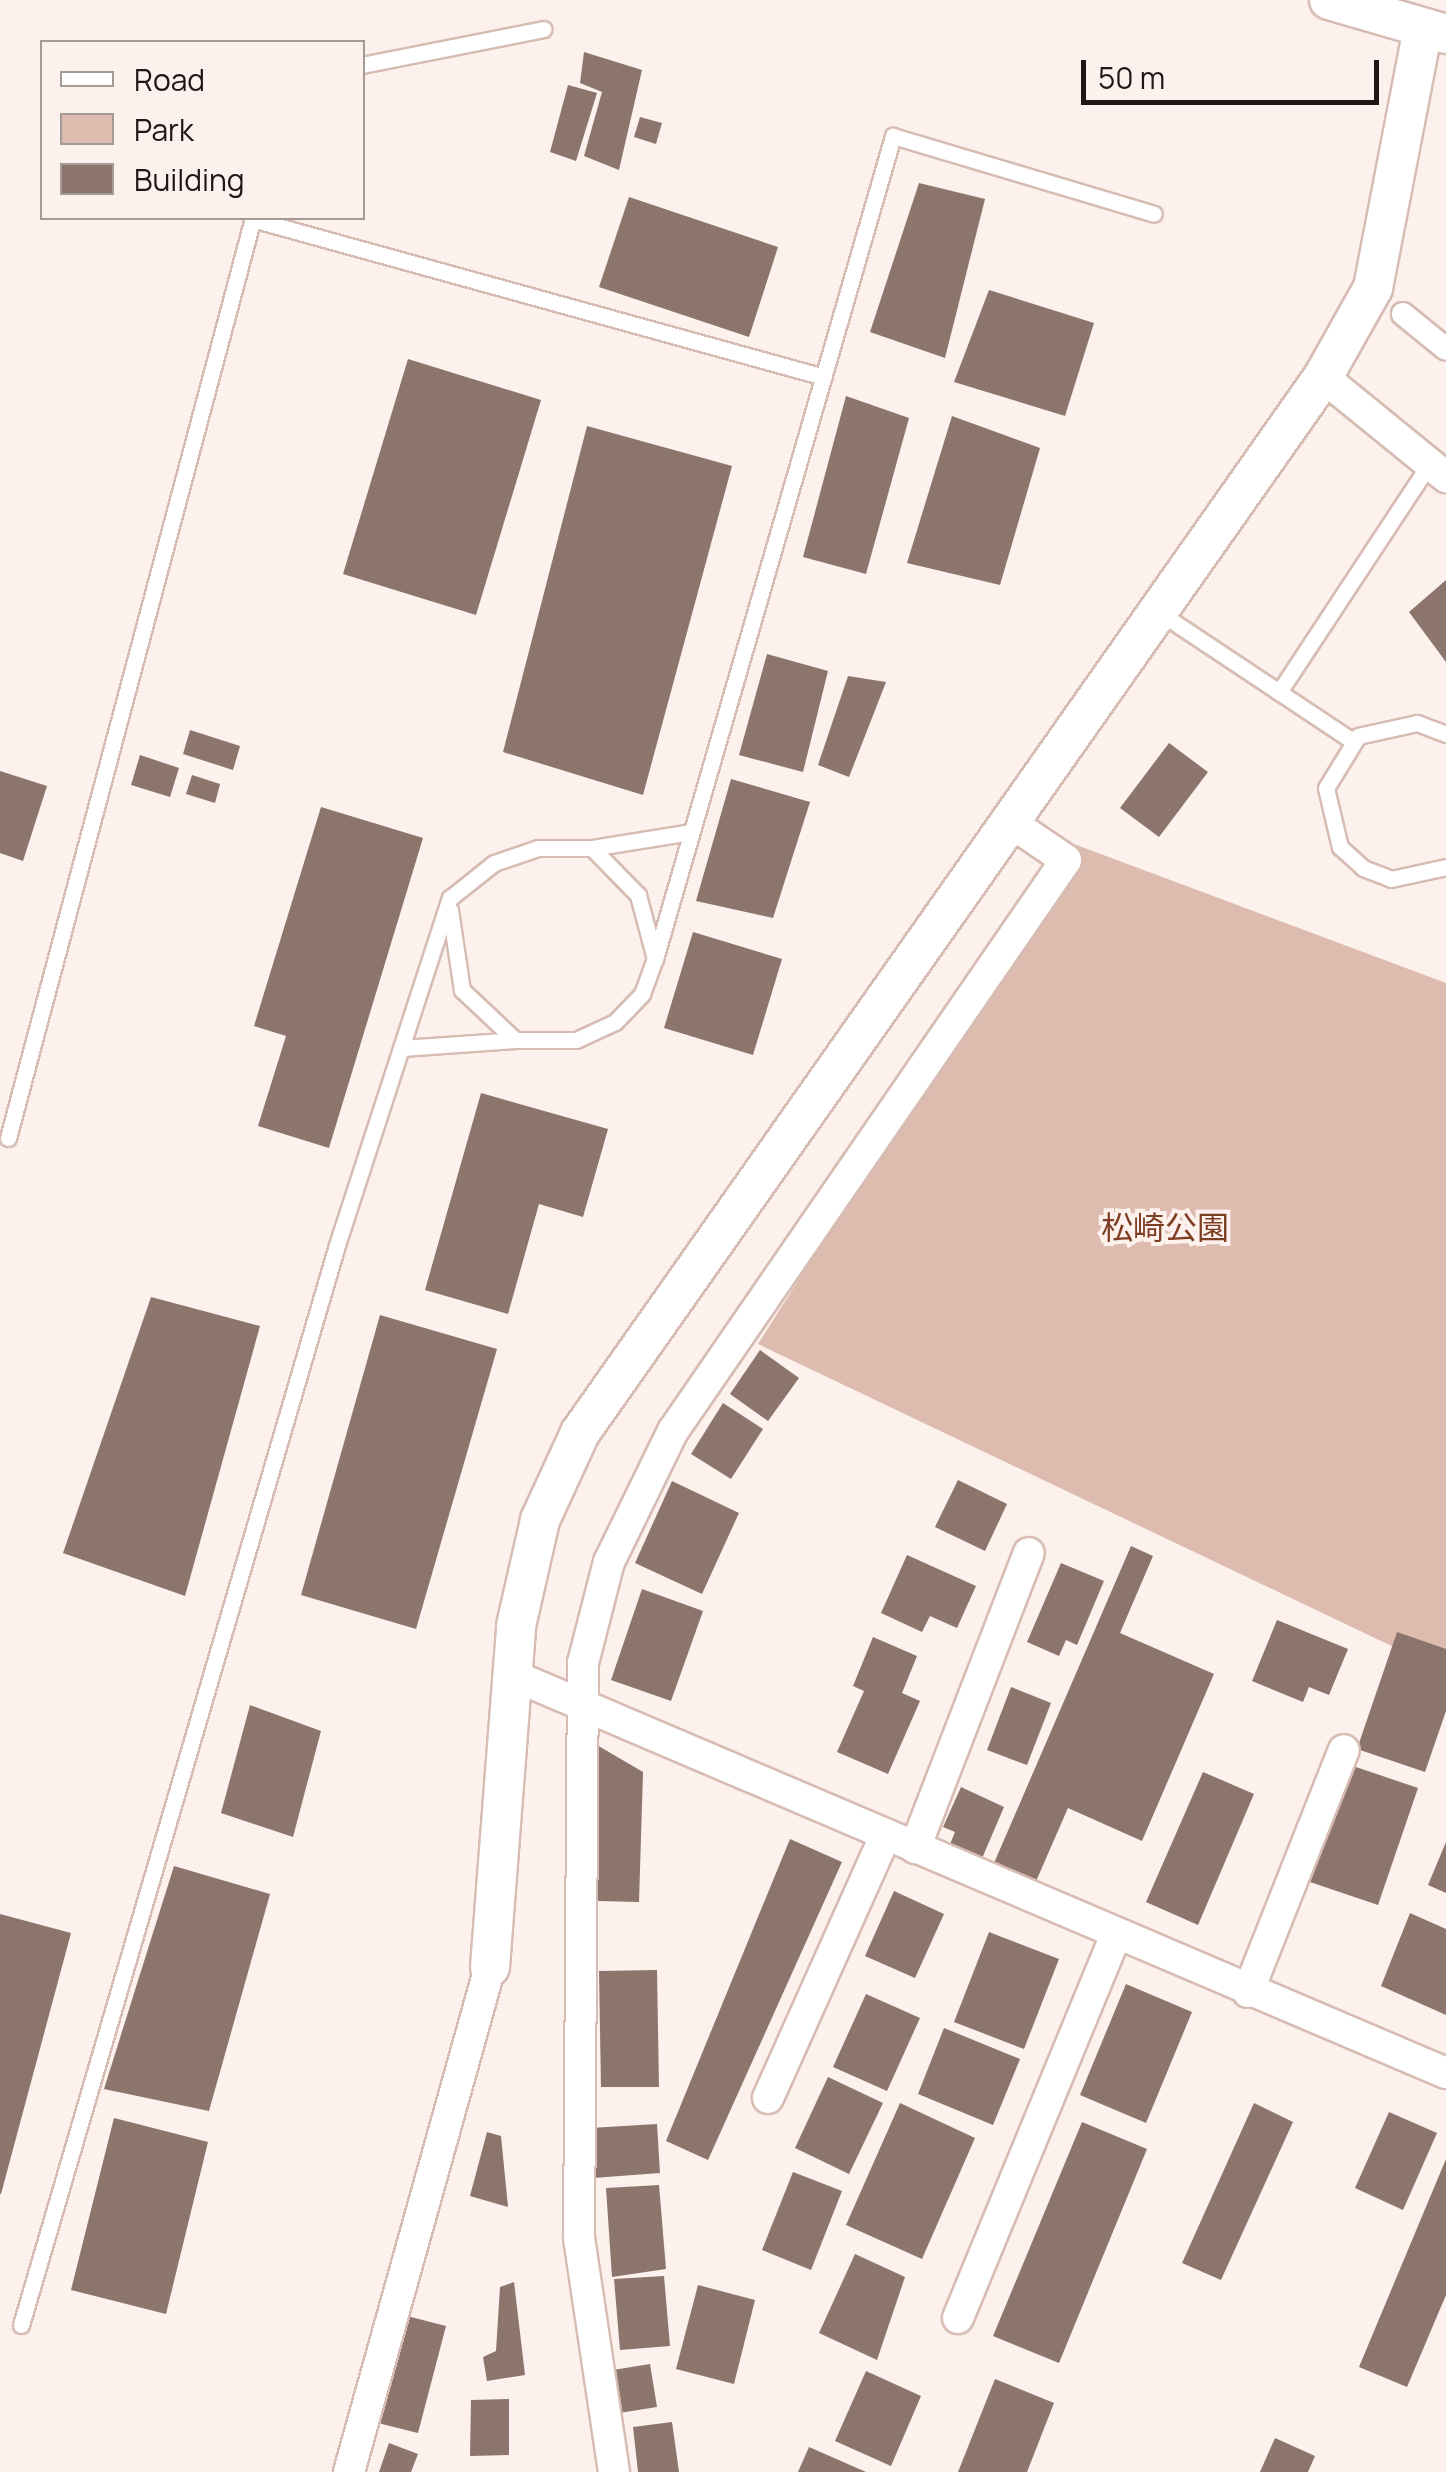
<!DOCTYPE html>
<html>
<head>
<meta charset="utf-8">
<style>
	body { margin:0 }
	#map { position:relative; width:1446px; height:2472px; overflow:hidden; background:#fcf1ed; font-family:Manrope,"Noto Sans JP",sans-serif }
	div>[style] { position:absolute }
	.green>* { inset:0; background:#ddbcaf }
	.building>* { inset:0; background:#8c756c }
	.roads { filter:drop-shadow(2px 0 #d6bcb2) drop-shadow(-2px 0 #d6bcb2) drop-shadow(0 2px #d6bcb2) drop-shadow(0 -2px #d6bcb2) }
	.service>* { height:15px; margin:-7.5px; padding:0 7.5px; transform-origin:7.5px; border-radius:7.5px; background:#fff }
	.pedestrian>* { height:22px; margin:-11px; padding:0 11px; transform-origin:11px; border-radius:11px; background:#fff }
	.minor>* { height:30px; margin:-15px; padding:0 15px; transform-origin:15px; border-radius:15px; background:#fff }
	.tertiary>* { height:38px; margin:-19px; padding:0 19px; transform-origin:19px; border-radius:19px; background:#fff }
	span { translate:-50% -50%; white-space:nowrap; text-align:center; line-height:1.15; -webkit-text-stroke:8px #fcf1ed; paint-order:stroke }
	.park-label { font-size:32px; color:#7d3e24 }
	.legend { position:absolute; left:40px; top:40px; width:325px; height:180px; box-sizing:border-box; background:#fcf1ed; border:2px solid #a49a96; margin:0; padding:12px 18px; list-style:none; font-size:30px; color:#201714 }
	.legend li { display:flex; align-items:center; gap:20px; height:50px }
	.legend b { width:50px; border:2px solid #a49a96 }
	.scale { position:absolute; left:1081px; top:60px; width:298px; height:45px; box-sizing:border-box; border:5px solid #201714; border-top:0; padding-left:12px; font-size:30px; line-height:35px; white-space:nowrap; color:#201714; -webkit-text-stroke:8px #fcf1ed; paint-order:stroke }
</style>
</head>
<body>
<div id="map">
	<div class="green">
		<i style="clip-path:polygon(1074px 844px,1446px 983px,1446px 1672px,758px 1344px)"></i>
	</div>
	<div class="building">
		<i style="clip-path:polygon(584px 52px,642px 70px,619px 170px,584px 156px,602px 92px,580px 83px)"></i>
		<i style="clip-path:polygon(568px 85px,597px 93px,576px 161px,550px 152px)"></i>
		<i style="clip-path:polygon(640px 117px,662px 123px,656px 144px,634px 137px)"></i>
		<i style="clip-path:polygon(919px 183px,985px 199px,945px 358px,870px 332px)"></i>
		<i style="clip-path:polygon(629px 197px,778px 247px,749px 337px,599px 287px)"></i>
		<i style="clip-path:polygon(989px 290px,1094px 323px,1065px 416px,954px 382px)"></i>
		<i style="clip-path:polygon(408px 359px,541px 400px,476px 615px,343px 574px)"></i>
		<i style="clip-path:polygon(846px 396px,909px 418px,866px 574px,803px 557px)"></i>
		<i style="clip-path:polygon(952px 416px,1040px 448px,1000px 585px,907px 563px)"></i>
		<i style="clip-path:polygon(587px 426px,732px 466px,643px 795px,503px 752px)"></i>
		<i style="clip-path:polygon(1446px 580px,1446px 662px,1409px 612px)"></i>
		<i style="clip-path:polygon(767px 654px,828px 671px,803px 772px,739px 755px)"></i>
		<i style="clip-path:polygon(848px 676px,886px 682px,849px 777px,818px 765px)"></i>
		<i style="clip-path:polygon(190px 730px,240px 746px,233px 770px,183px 754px)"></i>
		<i style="clip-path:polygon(1169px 743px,1208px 772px,1159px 837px,1120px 808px)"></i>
		<i style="clip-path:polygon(140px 755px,179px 768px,170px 797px,131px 785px)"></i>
		<i style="clip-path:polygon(0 771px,47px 786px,23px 861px,0 853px)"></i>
		<i style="clip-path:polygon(192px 775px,220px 784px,215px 803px,186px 794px)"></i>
		<i style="clip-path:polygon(731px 779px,810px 802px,773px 918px,696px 901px)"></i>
		<i style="clip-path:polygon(321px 807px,423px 838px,329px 1148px,258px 1126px,286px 1036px,254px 1026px)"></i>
		<i style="clip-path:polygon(693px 932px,782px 959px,753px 1055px,664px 1028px)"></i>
		<i style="clip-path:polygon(481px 1093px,608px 1129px,583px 1217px,539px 1204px,508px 1314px,425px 1290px)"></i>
		<i style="clip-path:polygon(151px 1297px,260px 1326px,185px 1596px,63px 1553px)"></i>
		<i style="clip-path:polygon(380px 1315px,497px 1349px,416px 1629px,301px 1595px)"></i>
		<i style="clip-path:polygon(760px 1350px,799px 1378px,768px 1421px,730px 1394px)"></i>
		<i style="clip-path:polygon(723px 1403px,763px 1429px,731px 1479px,691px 1454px)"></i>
		<i style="clip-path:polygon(958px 1480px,1007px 1504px,985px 1551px,935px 1527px)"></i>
		<i style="clip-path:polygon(672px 1481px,739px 1513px,702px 1594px,635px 1563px)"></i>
		<i style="clip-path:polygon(1131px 1546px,1153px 1556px,1120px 1633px,1214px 1674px,1142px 1841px,1068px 1808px,1030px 1895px,988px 1877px)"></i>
		<i style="clip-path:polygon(907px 1555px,976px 1586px,957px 1628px,930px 1616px,922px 1632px,881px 1613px)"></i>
		<i style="clip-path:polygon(1061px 1563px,1104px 1581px,1077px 1645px,1066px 1640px,1059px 1656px,1027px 1642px)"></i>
		<i style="clip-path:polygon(642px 1589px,703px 1611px,671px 1701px,611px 1680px)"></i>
		<i style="clip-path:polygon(1277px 1620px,1348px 1649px,1329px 1695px,1309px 1687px,1303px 1702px,1252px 1681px)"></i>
		<i style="clip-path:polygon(1397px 1632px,1446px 1649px,1446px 1711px,1425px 1772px,1357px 1749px)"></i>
		<i style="clip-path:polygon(873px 1637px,917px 1656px,902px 1693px,920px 1701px,888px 1774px,837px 1752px,864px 1691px,853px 1686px)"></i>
		<i style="clip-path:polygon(1011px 1687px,1051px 1703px,1027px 1765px,987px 1750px)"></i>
		<i style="clip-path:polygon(250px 1705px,321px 1731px,293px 1837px,221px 1813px)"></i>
		<i style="clip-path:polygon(590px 1741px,643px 1772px,639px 1902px,597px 1901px)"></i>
		<i style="clip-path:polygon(1350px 1765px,1418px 1788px,1378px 1905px,1310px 1882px)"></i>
		<i style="clip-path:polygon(1203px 1772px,1254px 1794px,1198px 1925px,1146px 1902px)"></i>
		<i style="clip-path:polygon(961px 1787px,1004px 1807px,980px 1863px,948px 1849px,955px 1832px,943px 1827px)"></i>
		<i style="clip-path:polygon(790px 1839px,842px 1862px,708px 2160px,666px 2141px)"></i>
		<i style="clip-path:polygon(1446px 1842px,1446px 1893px,1428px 1885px)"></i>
		<i style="clip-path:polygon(174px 1866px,270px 1894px,209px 2111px,104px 2089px)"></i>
		<i style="clip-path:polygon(894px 1891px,944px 1914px,915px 1978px,865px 1956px)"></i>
		<i style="clip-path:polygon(1410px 1913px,1446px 1929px,1446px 2015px,1381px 1986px)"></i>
		<i style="clip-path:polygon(0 1914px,71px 1933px,1px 2194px,0 2194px)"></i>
		<i style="clip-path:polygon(989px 1932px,1059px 1959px,1024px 2049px,954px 2022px)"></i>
		<i style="clip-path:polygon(657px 1970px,659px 2087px,601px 2087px,599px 1971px)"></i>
		<i style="clip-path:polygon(1126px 1984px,1192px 2012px,1146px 2123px,1080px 2095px)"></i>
		<i style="clip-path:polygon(866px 1994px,920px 2018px,887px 2091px,833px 2067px)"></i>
		<i style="clip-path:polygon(944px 2028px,1020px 2059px,993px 2125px,918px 2094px)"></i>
		<i style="clip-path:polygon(828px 2077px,883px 2103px,849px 2174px,795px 2148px)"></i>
		<i style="clip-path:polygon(900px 2103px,975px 2138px,922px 2259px,846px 2225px)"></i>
		<i style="clip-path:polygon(1254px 2103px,1293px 2122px,1221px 2280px,1182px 2263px)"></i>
		<i style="clip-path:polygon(1389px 2112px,1437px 2133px,1403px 2210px,1355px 2188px)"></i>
		<i style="clip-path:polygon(114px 2118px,208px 2142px,166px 2314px,71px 2290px)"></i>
		<i style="clip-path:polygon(1082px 2122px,1147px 2149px,1059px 2363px,993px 2336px)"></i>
		<i style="clip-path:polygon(657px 2124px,660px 2173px,593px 2178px,590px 2128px)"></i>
		<i style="clip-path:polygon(487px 2132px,501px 2136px,508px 2207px,470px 2196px)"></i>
		<i style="clip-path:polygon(1446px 2159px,1446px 2295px,1407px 2387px,1359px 2367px)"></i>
		<i style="clip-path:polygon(793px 2172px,842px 2191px,811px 2270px,762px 2250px)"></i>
		<i style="clip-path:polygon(659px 2185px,666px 2269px,612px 2277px,606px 2188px)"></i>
		<i style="clip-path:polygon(855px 2254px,905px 2277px,877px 2360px,819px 2333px)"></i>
		<i style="clip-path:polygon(664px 2276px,670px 2346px,620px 2350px,614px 2279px)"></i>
		<i style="clip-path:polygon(514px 2282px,525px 2375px,487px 2381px,483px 2357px,496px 2351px,500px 2287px)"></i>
		<i style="clip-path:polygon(698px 2285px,755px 2300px,734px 2384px,676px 2369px)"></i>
		<i style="clip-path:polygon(403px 2315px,446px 2326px,418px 2433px,374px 2422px)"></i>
		<i style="clip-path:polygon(650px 2364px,657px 2407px,619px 2413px,613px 2370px)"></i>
		<i style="clip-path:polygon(866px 2371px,921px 2396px,891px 2466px,835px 2441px)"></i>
		<i style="clip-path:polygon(995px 2379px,1054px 2403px,1027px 2472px,958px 2472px)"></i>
		<i style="clip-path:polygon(509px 2399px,509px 2455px,470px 2456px,471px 2400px)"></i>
		<i style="clip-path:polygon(672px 2422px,679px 2472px,638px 2472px,633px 2427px)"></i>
		<i style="clip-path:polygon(1275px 2438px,1315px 2456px,1308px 2472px,1260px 2472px)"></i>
		<i style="clip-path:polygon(389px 2443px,418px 2454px,411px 2472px,379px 2472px)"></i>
		<i style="clip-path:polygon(809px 2447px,866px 2472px,798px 2472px)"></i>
	</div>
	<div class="roads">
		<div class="service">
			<i style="left:362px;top:65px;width:185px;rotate:-11.2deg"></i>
			<i style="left:252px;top:219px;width:593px;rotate:15.44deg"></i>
			<i style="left:1157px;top:611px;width:235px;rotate:33.6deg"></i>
			<i style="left:1279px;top:692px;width:274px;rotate:-56.6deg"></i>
			<i style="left:1446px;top:734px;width:31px;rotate:-159deg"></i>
			<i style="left:1417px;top:723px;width:60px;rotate:167.6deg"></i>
			<i style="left:1358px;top:736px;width:61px;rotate:121.6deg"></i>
			<i style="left:1326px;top:788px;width:61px;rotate:76.7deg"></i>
			<i style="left:1340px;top:847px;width:31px;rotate:42deg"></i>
			<i style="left:1363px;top:868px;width:30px;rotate:21deg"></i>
			<i style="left:1391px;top:879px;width:56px;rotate:-12.3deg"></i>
			<i style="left:592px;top:848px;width:100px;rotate:-9.2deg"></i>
			<i style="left:450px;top:910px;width:81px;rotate:81.5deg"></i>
			<i style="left:462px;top:990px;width:73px;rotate:43.3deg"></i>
			<i style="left:515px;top:1040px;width:61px"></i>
			<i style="left:576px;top:1040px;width:43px;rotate:-24.8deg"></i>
			<i style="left:615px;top:1022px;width:39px;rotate:-46deg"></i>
			<i style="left:642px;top:994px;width:37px;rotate:-70deg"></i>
			<i style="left:402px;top:1048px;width:113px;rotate:-4deg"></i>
			<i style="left:8px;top:1138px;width:952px;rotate:-75.09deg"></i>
			<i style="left:21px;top:2325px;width:1125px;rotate:-73.69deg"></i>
			<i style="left:337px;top:1245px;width:365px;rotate:-72deg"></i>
			<i style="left:450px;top:898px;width:56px;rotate:-38.5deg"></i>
			<i style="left:494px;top:863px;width:46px;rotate:-18.8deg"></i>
			<i style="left:538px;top:848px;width:54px"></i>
			<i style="left:592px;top:848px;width:66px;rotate:45.6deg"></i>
			<i style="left:638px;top:895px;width:66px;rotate:75.1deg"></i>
			<i style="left:655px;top:959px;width:857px;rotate:-73.87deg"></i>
			<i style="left:893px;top:136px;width:272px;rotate:16.6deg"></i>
		</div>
		<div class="pedestrian">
			<i style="left:1403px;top:314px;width:55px;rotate:39.1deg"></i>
		</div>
		<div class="minor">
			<i style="left:1323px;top:377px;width:159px;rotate:39.1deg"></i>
			<i style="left:510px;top:1674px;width:1017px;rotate:23.09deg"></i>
			<i style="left:915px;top:1848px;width:316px;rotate:-68.9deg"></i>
			<i style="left:1248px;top:1992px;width:260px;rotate:-68.4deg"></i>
			<i style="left:768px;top:2098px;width:286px;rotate:-65.9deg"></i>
			<i style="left:958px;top:2318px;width:411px;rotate:-67.6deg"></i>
			<i style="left:349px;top:2472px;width:524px;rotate:-74.4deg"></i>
			<i style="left:614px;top:2472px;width:236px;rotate:-98.5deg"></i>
			<i style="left:579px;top:2239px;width:576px;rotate:-89.6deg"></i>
			<i style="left:583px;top:1663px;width:104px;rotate:-75.6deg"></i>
			<i style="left:609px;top:1562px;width:146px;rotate:-64deg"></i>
			<i style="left:673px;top:1431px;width:693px;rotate:-55.46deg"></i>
			<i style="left:1066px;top:860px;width:71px;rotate:-145.9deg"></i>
		</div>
		<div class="tertiary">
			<i style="left:1329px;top:0;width:122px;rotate:16.2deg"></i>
			<i style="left:490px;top:1967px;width:342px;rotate:-85.6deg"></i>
			<i style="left:516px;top:1626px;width:109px;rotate:-77.2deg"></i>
			<i style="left:540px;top:1520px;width:96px;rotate:-65.3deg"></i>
			<i style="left:580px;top:1433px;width:1291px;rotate:-54.87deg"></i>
			<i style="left:1323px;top:377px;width:102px;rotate:-60.7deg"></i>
			<i style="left:1373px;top:288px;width:264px;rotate:-79.1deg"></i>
		</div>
	</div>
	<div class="park-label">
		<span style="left:1165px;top:1227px">松崎公園</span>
	</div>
	<ul class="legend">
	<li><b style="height:12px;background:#fff"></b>Road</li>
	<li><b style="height:28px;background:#ddbcaf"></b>Park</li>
	<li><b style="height:28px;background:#8c756c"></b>Building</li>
	</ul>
	<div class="scale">50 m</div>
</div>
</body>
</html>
